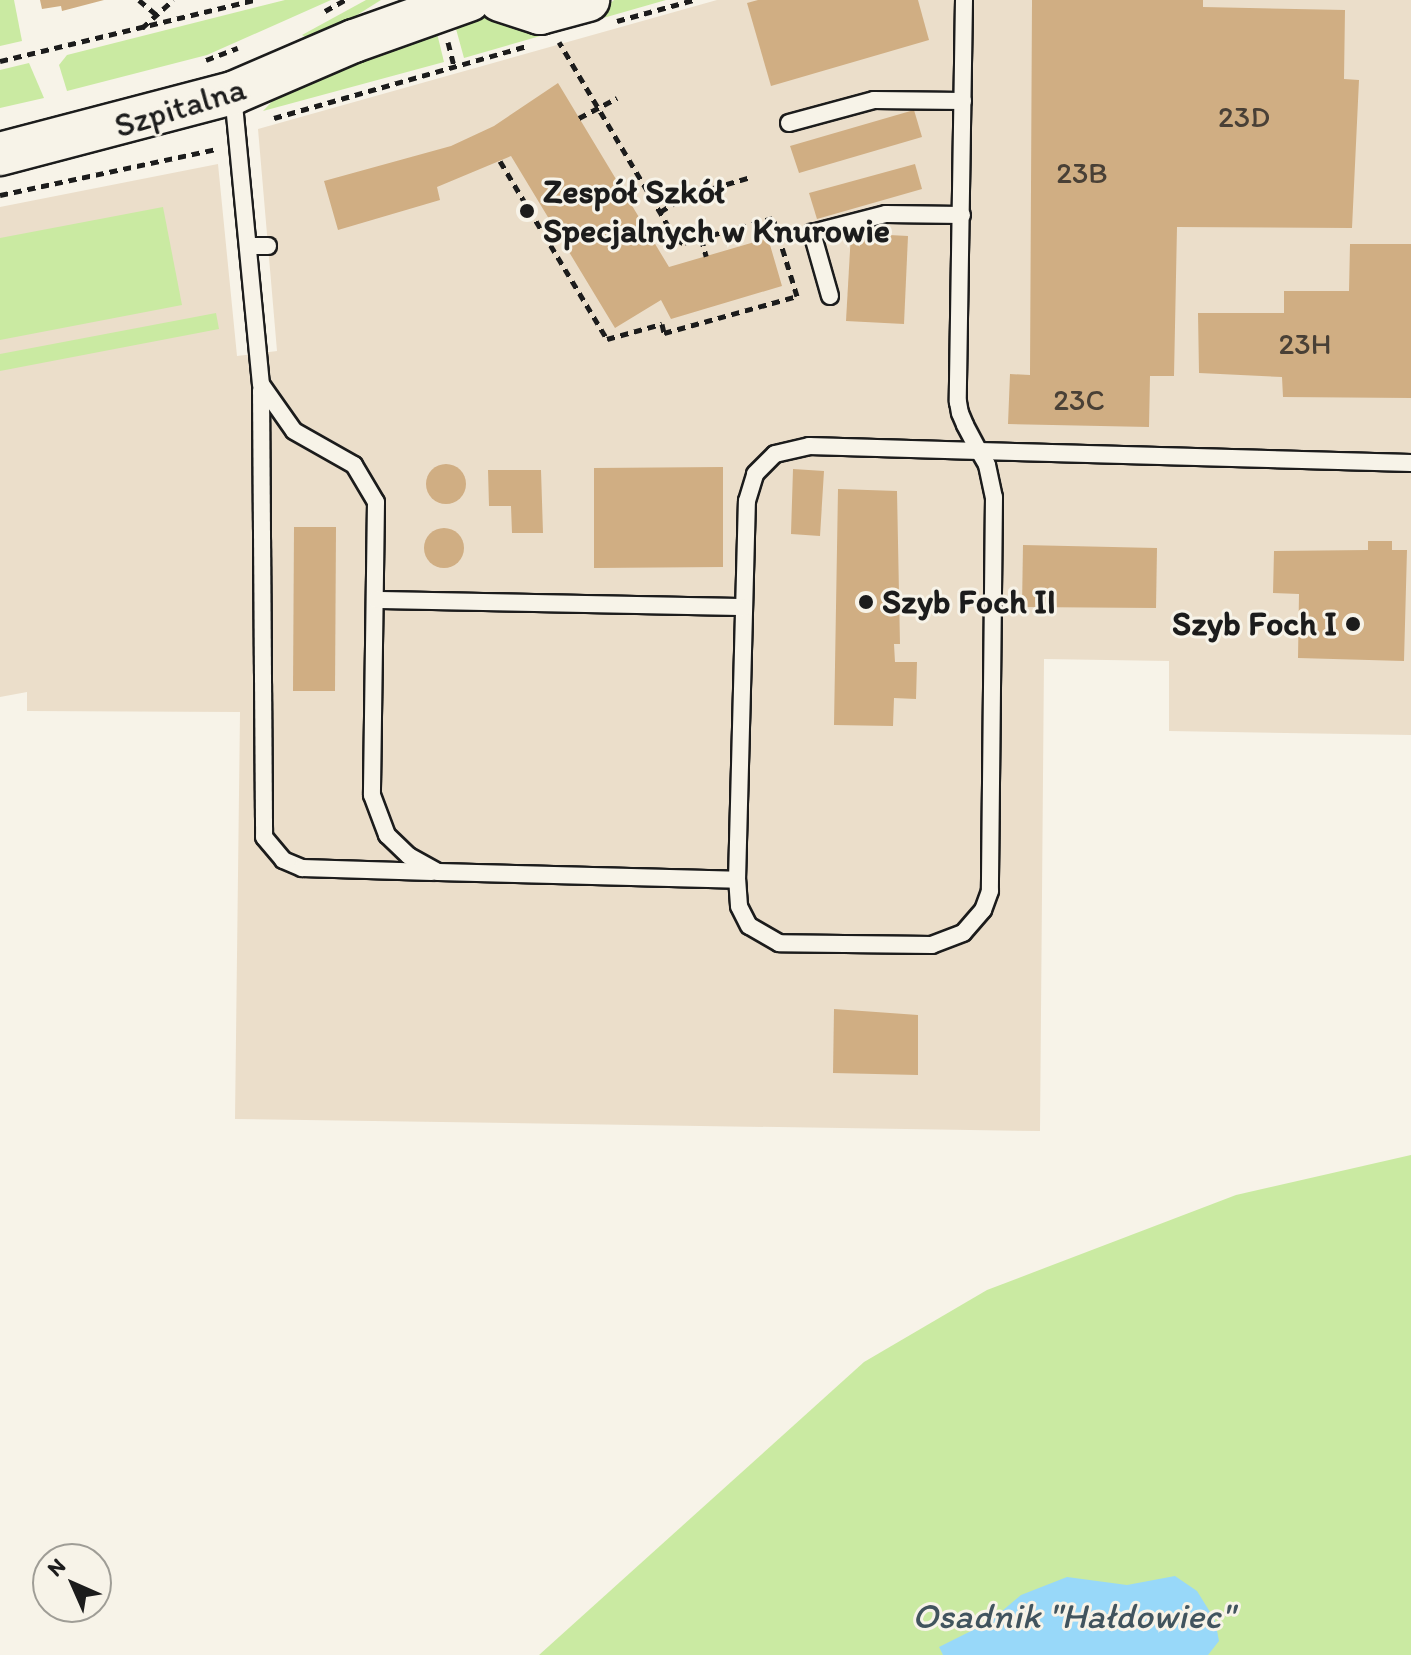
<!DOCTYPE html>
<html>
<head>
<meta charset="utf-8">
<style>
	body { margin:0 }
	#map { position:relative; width:1411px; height:1655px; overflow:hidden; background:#f7f3e8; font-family:Itim,sans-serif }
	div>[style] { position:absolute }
	.built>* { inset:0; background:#ebdeca }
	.green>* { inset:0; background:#caeaa2 }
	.water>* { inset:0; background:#98d8f9 }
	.building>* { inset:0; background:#d0ae83 }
	.round { border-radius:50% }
	.path>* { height:5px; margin-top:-2.5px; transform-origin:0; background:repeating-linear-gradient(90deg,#1c1c1c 0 8px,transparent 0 14px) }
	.roads { filter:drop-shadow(2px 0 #1c1c1c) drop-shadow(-2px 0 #1c1c1c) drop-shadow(0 2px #1c1c1c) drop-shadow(0 -2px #1c1c1c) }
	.lane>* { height:16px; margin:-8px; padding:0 8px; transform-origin:8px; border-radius:8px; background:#f7f3e8 }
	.secondary>* { height:42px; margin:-21px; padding:0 21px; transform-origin:21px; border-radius:21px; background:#f7f3e8 }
	.dots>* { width:22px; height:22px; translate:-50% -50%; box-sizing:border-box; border:4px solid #f7f3e8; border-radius:50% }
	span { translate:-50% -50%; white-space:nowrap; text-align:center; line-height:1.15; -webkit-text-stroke:6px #f7f3e8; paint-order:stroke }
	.number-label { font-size:30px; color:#494036 }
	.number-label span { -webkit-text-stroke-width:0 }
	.street-label { font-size:34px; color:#1c1c1c }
	.poi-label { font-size:34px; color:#1c1c1c; font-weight:700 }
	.left { translate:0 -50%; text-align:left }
	.right { translate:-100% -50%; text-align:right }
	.water-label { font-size:36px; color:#41545e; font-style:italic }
	.north { position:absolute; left:32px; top:1543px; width:80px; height:80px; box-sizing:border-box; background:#f7f3e8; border:2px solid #9f9d96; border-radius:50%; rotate:315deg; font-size:22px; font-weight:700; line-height:32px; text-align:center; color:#1c1c1c }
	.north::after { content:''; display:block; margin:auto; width:28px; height:36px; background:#1c1c1c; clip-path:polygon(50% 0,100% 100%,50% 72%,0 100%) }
</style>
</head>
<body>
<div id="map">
	<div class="built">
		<i style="clip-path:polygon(717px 0,1411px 0,1411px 735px,1169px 731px,1169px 661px,1044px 659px,1040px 1131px,235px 1119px,240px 712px,27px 711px,27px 692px,0 697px,0 207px,218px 164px,237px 356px,277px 351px,258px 129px)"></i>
	</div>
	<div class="green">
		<i style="clip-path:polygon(0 0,14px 0,22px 41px,0 46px)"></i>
		<i style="clip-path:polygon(285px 0,331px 0,207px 55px,67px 91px,59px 65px,67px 55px)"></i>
		<i style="clip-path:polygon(366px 0,381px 0,314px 42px,302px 35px)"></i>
		<i style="clip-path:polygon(614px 0,666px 0,464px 58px,453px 18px,467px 12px,606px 7px)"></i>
		<i style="clip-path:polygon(435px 25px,444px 62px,263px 111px,283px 90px)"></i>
		<i style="clip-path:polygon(29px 63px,44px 98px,0 108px,0 70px)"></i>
		<i style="clip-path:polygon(163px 207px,182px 305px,0 340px,0 238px)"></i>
		<i style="clip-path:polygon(216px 313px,219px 329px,0 371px,0 354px)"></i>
		<i style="clip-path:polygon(1411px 1155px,1411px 1655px,539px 1655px,864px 1362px,987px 1290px,1236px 1195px)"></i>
	</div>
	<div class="water">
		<i style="clip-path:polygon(1175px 1576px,1197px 1591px,1215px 1620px,1219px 1641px,1208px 1655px,943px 1655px,939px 1647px,989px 1622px,1021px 1595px,1067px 1577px,1127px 1585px)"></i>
	</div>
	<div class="building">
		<i style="clip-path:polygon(40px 0,104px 0,62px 11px,61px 6px,42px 9px)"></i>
		<i style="clip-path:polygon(758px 0,918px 0,929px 40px,771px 86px,747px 3px)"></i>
		<i style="clip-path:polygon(1032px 0,1203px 0,1203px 7px,1345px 10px,1344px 79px,1359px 80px,1352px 228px,1177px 227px,1174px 376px,1150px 376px,1149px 427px,1008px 424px,1010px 374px,1030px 375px)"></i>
		<i style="clip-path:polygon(558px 83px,669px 267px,768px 238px,782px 286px,671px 319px,661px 300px,615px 328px,511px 156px,437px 187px,440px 200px,338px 230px,324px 181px,451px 146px,494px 126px)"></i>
		<i style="clip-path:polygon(914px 110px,922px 137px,799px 173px,790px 146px)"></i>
		<i style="clip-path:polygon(915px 164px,922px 189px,817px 219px,809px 193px)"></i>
		<i style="clip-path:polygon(851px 233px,908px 236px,904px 324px,846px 321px)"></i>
		<i style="clip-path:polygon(1350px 244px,1411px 244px,1411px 398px,1283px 397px,1282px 377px,1199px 373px,1198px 313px,1284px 313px,1284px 291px,1349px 291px)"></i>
		<i class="round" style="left:426px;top:464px;width:40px;height:40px"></i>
		<i style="clip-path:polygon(723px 467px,723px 567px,594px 568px,594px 468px)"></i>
		<i style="clip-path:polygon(793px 469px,824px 471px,820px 536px,791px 534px)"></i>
		<i style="clip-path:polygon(488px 470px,541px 470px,543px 533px,512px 533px,511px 506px,489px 506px)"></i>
		<i style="clip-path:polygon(838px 489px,897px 491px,900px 644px,894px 644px,895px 662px,917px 662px,916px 699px,894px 698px,893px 726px,834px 725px)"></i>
		<i style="clip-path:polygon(294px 527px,336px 527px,335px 691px,293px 691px)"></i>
		<i class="round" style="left:424px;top:528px;width:40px;height:40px"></i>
		<i style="clip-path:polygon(1368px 541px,1392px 541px,1392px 550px,1407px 550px,1404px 661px,1298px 658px,1299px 594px,1273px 593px,1274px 551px,1368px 550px)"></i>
		<i style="clip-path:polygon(1023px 545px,1157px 548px,1156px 608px,1022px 607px)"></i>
		<i style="clip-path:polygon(834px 1009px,918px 1015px,918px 1075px,833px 1073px)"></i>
	</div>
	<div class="path">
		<i style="left:139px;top:0;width:25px;rotate:40deg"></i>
		<i style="left:325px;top:11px;width:23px;rotate:-29deg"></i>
		<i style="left:617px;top:21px;width:79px;rotate:-15.4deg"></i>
		<i style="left:142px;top:28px;width:42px;rotate:-42.1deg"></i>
		<i style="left:448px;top:42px;width:25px;rotate:76deg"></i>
		<i style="left:206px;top:60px;width:34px;rotate:-21deg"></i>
		<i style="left:0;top:61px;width:262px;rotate:-13.5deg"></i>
		<i style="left:274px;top:118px;width:262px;rotate:-15.9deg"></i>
		<i style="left:579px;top:118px;width:43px;rotate:-27.8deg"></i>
		<i style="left:500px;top:161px;width:208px;rotate:59deg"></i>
		<i style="left:607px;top:339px;width:57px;rotate:-15.3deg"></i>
		<i style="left:662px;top:324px;width:9px;rotate:77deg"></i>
		<i style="left:664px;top:333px;width:138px;rotate:-15.5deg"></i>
		<i style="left:797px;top:296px;width:82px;rotate:-107.1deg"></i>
		<i style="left:773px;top:218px;width:93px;rotate:164.5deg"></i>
		<i style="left:683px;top:243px;width:8px;rotate:-150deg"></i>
		<i style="left:676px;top:239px;width:229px;rotate:-120.7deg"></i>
		<i style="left:0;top:195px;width:222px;rotate:-12deg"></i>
		<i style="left:660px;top:212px;width:31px;rotate:-32deg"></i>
		<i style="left:686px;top:196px;width:68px;rotate:-16.3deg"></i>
		<i style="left:701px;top:238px;width:19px;rotate:74deg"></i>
	</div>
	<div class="roads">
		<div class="lane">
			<i style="left:964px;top:0;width:402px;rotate:90.9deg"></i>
			<i style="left:958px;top:402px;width:11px;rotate:80deg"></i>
			<i style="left:960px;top:413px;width:13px;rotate:67deg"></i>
			<i style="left:965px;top:425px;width:30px;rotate:62deg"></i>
			<i style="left:979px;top:451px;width:16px;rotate:60deg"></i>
			<i style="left:987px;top:465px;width:33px;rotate:78deg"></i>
			<i style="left:994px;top:497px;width:394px;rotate:90.6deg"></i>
			<i style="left:990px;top:891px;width:20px;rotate:110deg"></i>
			<i style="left:983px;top:910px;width:30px;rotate:131deg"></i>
			<i style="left:963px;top:933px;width:33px;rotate:159deg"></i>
			<i style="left:932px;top:945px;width:153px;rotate:-179.3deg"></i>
			<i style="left:779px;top:943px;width:34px;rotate:-150deg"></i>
			<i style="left:749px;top:926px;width:22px;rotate:-117deg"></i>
			<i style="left:739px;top:906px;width:26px;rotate:-94deg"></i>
			<i style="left:737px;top:880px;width:379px;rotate:-88.5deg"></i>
			<i style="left:747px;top:501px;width:28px;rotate:-73deg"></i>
			<i style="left:755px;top:474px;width:28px;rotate:-45deg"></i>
			<i style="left:775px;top:454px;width:35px;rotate:-13deg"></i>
			<i style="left:809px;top:446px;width:170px;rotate:1.7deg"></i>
			<i style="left:979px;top:451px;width:432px;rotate:1.6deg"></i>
			<i style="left:233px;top:94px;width:291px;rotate:84.5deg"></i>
			<i style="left:261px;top:384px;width:57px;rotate:54.9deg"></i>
			<i style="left:294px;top:431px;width:69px;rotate:29.5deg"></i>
			<i style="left:354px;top:465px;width:43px;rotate:59.3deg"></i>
			<i style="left:376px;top:502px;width:293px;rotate:90.8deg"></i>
			<i style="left:372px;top:795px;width:43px;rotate:69.4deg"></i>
			<i style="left:387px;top:835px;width:30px;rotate:44deg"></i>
			<i style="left:409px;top:856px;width:33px;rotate:29deg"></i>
			<i style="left:438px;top:872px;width:299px;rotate:1.5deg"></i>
			<i style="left:789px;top:123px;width:88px;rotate:-15.1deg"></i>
			<i style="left:874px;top:100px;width:89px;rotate:0.6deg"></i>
			<i style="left:248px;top:246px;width:20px"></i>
			<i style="left:830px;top:296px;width:66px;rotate:-105.9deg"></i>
			<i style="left:812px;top:233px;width:76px;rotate:-14.4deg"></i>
			<i style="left:886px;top:214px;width:76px;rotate:0.8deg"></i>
			<i style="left:261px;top:390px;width:447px;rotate:89.6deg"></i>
			<i style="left:264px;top:837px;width:30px;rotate:50deg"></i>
			<i style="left:283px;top:860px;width:21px;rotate:23deg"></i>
			<i style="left:302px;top:868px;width:130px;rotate:1.8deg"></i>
			<i style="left:376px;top:600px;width:368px;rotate:1.1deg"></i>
		</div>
		<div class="secondary">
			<i style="left:500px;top:0;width:42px;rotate:18deg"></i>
			<i style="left:540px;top:13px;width:50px;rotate:-15.2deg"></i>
			<i style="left:0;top:154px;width:241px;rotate:-14.7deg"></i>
			<i style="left:233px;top:93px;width:132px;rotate:-23.3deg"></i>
			<i style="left:354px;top:41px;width:122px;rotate:-19.6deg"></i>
		</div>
	</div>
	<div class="dots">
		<i style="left:527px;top:211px;background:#1c1c1c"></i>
		<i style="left:866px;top:602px;background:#1c1c1c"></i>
		<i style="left:1353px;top:624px;background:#1c1c1c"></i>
	</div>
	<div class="number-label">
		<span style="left:1244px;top:117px">23D</span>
		<span style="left:1082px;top:173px">23B</span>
		<span style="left:1305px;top:344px">23H</span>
		<span style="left:1079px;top:400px">23C</span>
	</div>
	<div class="street-label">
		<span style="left:180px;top:107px;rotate:-17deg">Szpitalna</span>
	</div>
	<div class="poi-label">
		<span class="left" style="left:543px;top:211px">Zespół Szkół<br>Specjalnych w Knurowie</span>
		<span class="left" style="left:882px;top:602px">Szyb Foch II</span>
		<span class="right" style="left:1337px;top:624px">Szyb Foch I</span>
	</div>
	<div class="water-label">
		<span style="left:1073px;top:1616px">Osadnik "Hałdowiec"</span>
	</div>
	<div class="north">N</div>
</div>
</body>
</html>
